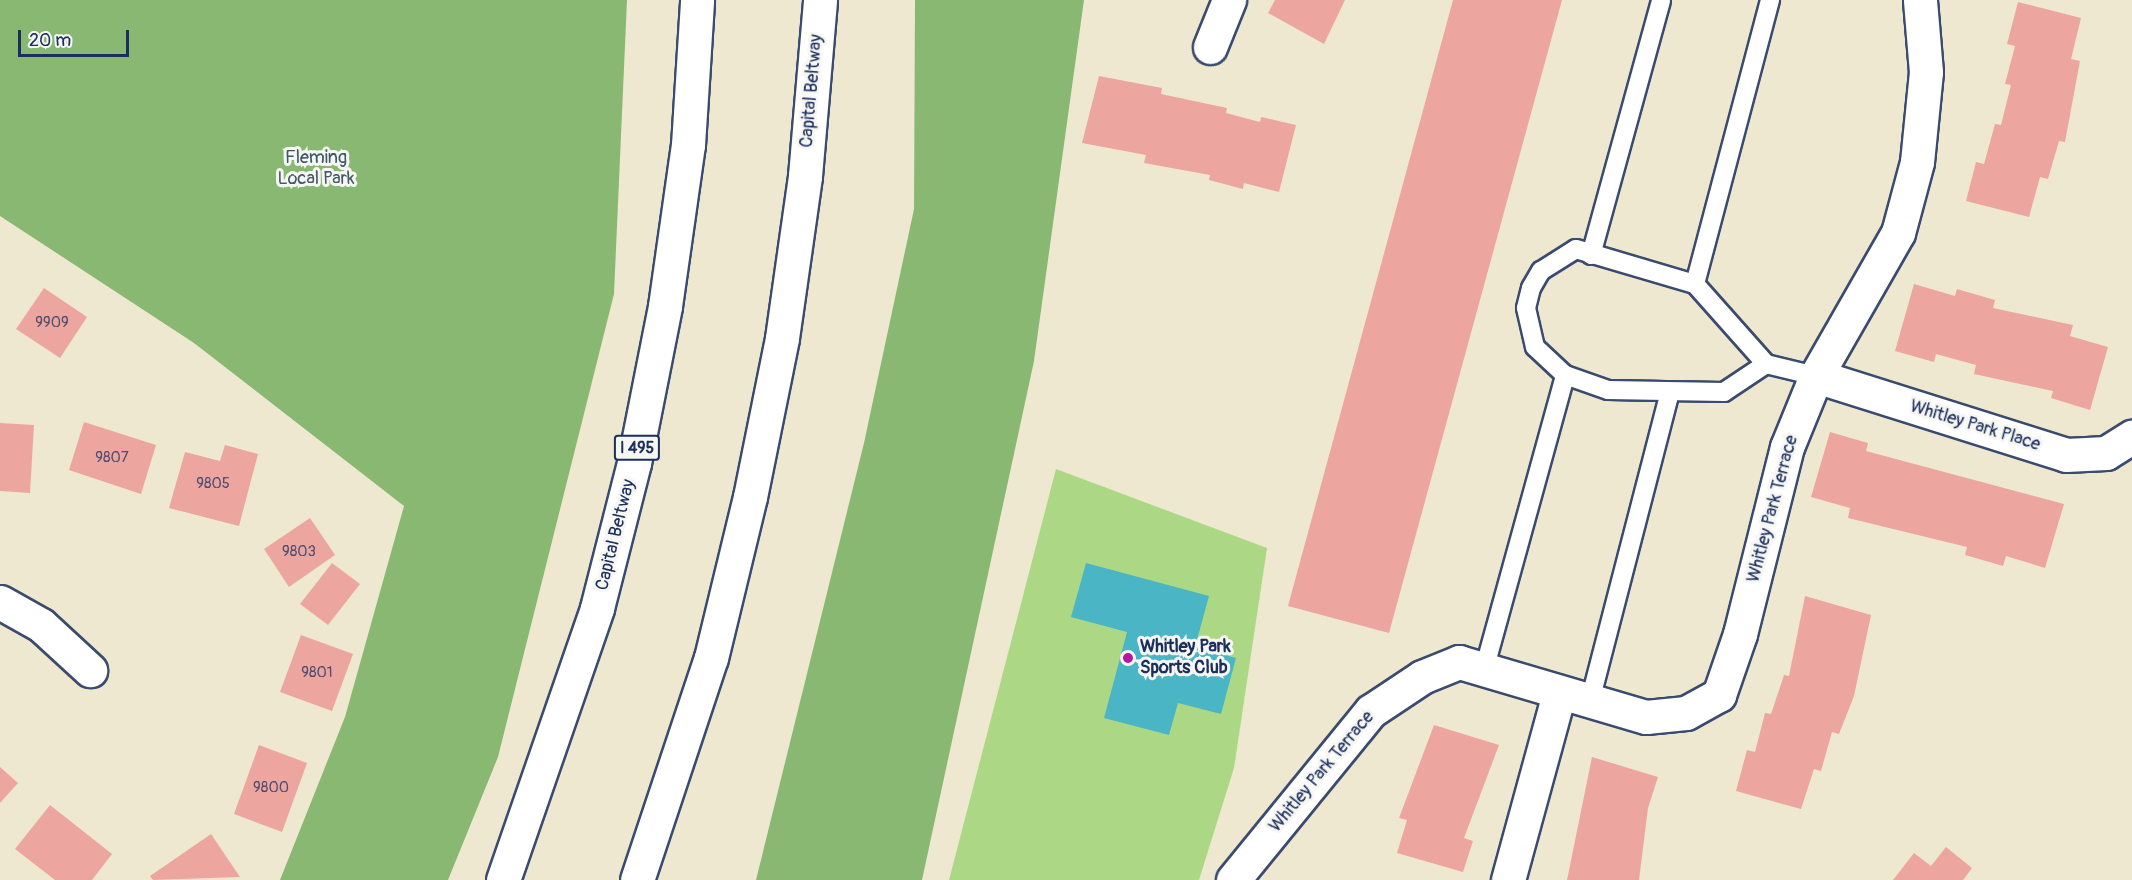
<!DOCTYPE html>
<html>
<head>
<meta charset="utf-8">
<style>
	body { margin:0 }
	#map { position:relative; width:2132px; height:880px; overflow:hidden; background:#eee8d1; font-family:Pangolin,sans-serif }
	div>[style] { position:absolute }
	.green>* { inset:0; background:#acd885 }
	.forest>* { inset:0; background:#89b872 }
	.water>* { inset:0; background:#49b5c5 }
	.building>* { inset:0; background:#eca69f }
	.roads { filter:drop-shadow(2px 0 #3b4b6f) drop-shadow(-2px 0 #3b4b6f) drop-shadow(0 2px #3b4b6f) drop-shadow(0 -2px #3b4b6f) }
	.service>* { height:18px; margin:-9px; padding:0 9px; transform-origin:9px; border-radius:9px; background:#fff }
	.minor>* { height:33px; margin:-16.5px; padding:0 16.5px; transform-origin:16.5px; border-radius:16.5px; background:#fff }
	.motorway>* { height:33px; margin:-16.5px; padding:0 16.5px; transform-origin:16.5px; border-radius:16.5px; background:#fff }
	.dots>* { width:16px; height:16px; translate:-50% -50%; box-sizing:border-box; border:3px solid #f6f6f2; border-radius:50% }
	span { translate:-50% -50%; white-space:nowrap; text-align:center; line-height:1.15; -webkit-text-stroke:6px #f6f6f2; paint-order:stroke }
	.number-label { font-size:15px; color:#4f4d6e }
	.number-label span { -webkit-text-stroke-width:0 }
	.shield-label span { padding:2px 4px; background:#f6f6f2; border:2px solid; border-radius:4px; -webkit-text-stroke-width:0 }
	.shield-label { font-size:16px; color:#1b2f5e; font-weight:700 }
	.street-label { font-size:18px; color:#1b2f5e }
	.park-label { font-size:18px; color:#3f5968 }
	.poi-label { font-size:18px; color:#1b2f5e; font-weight:700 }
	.left { translate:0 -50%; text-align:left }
	.scale { position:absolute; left:18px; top:30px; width:111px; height:27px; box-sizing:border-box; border:3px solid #1b2f5e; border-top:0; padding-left:8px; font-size:18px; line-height:21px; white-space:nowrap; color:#1b2f5e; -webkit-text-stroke:4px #f6f6f2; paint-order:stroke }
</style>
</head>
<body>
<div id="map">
	<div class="green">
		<i style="clip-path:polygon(1056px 469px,1267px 548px,1234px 768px,1199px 880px,949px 880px)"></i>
	</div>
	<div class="forest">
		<i style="clip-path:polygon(0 0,627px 0,614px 294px,498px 757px,448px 880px,280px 880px,345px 717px,404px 506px,194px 343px,0 216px)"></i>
		<i style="clip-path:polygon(915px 0,1084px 0,1034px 361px,922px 880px,756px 880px,864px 443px,914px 209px)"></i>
	</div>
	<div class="water">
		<i style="clip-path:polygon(1086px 563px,1209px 596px,1195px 647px,1236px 658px,1221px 714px,1178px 703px,1169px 735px,1104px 718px,1127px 632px,1071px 617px)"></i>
	</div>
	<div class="building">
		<i style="clip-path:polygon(1275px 0,1345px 0,1324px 44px,1268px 13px)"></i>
		<i style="clip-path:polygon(1453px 0,1562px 0,1389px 633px,1288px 606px)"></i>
		<i style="clip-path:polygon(2018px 2px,2081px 18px,2071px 59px,2080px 61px,2065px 142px,2059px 141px,2048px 179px,2040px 177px,2029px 217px,1966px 201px,1976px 162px,1984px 164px,1995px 124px,2001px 125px,2011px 85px,2005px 84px,2015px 46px,2007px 44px)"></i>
		<i style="clip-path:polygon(1099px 76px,1162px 88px,1161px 94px,1227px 108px,1226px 113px,1260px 122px,1261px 117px,1296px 125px,1279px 192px,1244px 183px,1243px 189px,1209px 180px,1210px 175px,1144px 163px,1146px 155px,1082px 143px)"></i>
		<i style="clip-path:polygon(1914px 284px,1955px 296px,1957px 289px,1995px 300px,1993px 308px,2073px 325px,2070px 336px,2108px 347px,2090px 410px,2051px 398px,2053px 391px,1974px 374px,1976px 365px,1936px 354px,1934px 362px,1895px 351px)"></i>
		<i style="clip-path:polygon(44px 288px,87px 317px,60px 358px,16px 329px)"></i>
		<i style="clip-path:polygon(84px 422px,156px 445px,141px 494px,69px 470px)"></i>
		<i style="clip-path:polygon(0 423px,34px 425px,30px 493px,0 491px)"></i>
		<i style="clip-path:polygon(1830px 432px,1868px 443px,1866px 451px,2064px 504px,2045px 568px,2006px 556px,2003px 566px,1965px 555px,1967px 547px,1848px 518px,1850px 508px,1811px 497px)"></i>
		<i style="clip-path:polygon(225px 445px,258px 454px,239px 526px,169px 508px,185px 452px,220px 461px)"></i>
		<i style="clip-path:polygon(310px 518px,335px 555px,289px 587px,264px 549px)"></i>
		<i style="clip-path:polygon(332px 563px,360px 584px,328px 625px,300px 604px)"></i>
		<i style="clip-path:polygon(1805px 596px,1871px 615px,1854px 696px,1839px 734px,1832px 732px,1821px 771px,1814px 769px,1801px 809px,1736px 791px,1747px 750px,1755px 752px,1765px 713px,1771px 714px,1784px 675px,1789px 676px)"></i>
		<i style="clip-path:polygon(301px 635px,353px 654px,332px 711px,280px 692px)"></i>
		<i style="clip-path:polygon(1434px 725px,1499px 745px,1464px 838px,1473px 841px,1463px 872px,1397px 853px,1407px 820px,1399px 818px)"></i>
		<i style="clip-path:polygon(259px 745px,307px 763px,282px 832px,234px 814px)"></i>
		<i style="clip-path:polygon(1592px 757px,1658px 777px,1648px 808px,1639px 880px,1567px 880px)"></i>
		<i style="clip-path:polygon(0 767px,18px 783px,0 803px)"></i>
		<i style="clip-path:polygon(50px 805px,112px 854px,92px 880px,55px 880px,15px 849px)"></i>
		<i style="clip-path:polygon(211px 834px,240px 877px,153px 880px,150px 876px)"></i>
		<i style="clip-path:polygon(1946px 847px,1972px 868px,1963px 880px,1893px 880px,1914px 853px,1931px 866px)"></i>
	</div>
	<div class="roads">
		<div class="service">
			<i style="left:1591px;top:255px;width:264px;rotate:-74.6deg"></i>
			<i style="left:1695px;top:284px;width:294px;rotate:-75.2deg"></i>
			<i style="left:1766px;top:364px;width:50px;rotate:146.3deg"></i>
			<i style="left:1724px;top:392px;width:116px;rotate:-179deg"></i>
			<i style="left:1608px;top:390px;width:46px;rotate:-160.8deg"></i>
			<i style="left:1565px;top:375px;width:41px;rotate:-137deg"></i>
			<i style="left:1535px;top:347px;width:40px;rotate:-103deg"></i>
			<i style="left:1526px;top:308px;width:21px;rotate:-76deg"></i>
			<i style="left:1531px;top:288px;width:20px;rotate:-60deg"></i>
			<i style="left:1541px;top:271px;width:41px;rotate:-32.2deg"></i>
			<i style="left:1576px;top:249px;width:124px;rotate:16.4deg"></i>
			<i style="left:1695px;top:284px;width:107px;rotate:48.4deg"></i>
			<i style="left:1766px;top:364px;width:51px;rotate:13.5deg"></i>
			<i style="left:1484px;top:670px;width:306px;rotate:-74.6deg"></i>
			<i style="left:1590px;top:701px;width:319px;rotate:-75.5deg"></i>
		</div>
		<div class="minor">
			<i style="left:1210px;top:47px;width:51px;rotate:-68deg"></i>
			<i style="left:1816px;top:376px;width:262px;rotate:17.5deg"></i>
			<i style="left:2066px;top:455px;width:40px;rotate:-2.9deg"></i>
			<i style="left:2106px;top:453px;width:31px;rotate:-32deg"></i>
			<i style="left:0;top:602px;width:47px;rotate:29.3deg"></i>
			<i style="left:41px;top:625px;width:67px;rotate:42.6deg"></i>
			<i style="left:1233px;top:880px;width:218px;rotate:-50.8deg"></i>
			<i style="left:1371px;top:711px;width:61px;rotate:-33.7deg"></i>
			<i style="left:1422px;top:677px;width:40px;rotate:-22deg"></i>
			<i style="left:1459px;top:662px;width:195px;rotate:16.4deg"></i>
			<i style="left:1646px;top:717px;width:40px;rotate:-5.7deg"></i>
			<i style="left:1686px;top:713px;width:38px;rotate:-29deg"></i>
			<i style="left:1719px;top:695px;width:65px;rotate:-71deg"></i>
			<i style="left:1740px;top:634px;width:193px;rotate:-75.9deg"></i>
			<i style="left:1787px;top:447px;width:77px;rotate:-67.8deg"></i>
			<i style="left:1816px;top:376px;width:165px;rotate:-60.2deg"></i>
			<i style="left:1898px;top:233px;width:73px;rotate:-75deg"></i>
			<i style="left:1917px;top:162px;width:90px;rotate:-84.3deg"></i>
			<i style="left:1926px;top:72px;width:72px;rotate:-94.8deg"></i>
			<i style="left:1508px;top:880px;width:194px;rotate:-74.7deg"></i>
		</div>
		<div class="motorway">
			<i style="left:503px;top:880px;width:288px;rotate:-70.9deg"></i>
			<i style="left:597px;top:608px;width:150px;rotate:-75.7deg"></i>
			<i style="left:634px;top:463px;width:160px;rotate:-78.8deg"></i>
			<i style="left:665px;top:306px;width:163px;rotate:-81.9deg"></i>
			<i style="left:688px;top:145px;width:145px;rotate:-86.4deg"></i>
			<i style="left:637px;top:880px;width:234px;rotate:-71.6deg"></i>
			<i style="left:711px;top:658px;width:166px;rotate:-76.4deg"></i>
			<i style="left:750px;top:497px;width:162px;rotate:-78.6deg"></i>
			<i style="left:782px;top:338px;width:164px;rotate:-81.9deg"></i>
			<i style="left:805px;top:176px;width:177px;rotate:-85.1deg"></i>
		</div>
	</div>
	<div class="dots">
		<i style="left:1128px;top:658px;background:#b5179e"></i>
	</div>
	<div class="number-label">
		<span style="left:52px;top:323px">9909</span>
		<span style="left:112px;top:458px">9807</span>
		<span style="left:213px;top:484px">9805</span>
		<span style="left:299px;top:552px">9803</span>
		<span style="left:317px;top:673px">9801</span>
		<span style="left:271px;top:788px">9800</span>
	</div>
	<div class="shield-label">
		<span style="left:637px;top:448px">I 495</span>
	</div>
	<div class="street-label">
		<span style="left:812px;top:91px;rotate:-85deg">Capital Beltway</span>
		<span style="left:1975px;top:426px;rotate:17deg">Whitley Park Place</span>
		<span style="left:1773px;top:509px;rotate:-75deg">Whitley Park Terrace</span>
		<span style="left:616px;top:535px;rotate:-76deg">Capital Beltway</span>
		<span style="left:1322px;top:772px;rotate:-50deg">Whitley Park Terrace</span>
	</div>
	<div class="park-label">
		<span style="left:316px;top:169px">Fleming<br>Local Park</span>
	</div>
	<div class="poi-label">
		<span class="left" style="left:1140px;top:658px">Whitley Park<br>Sports Club</span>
	</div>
	<div class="scale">20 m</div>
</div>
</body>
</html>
